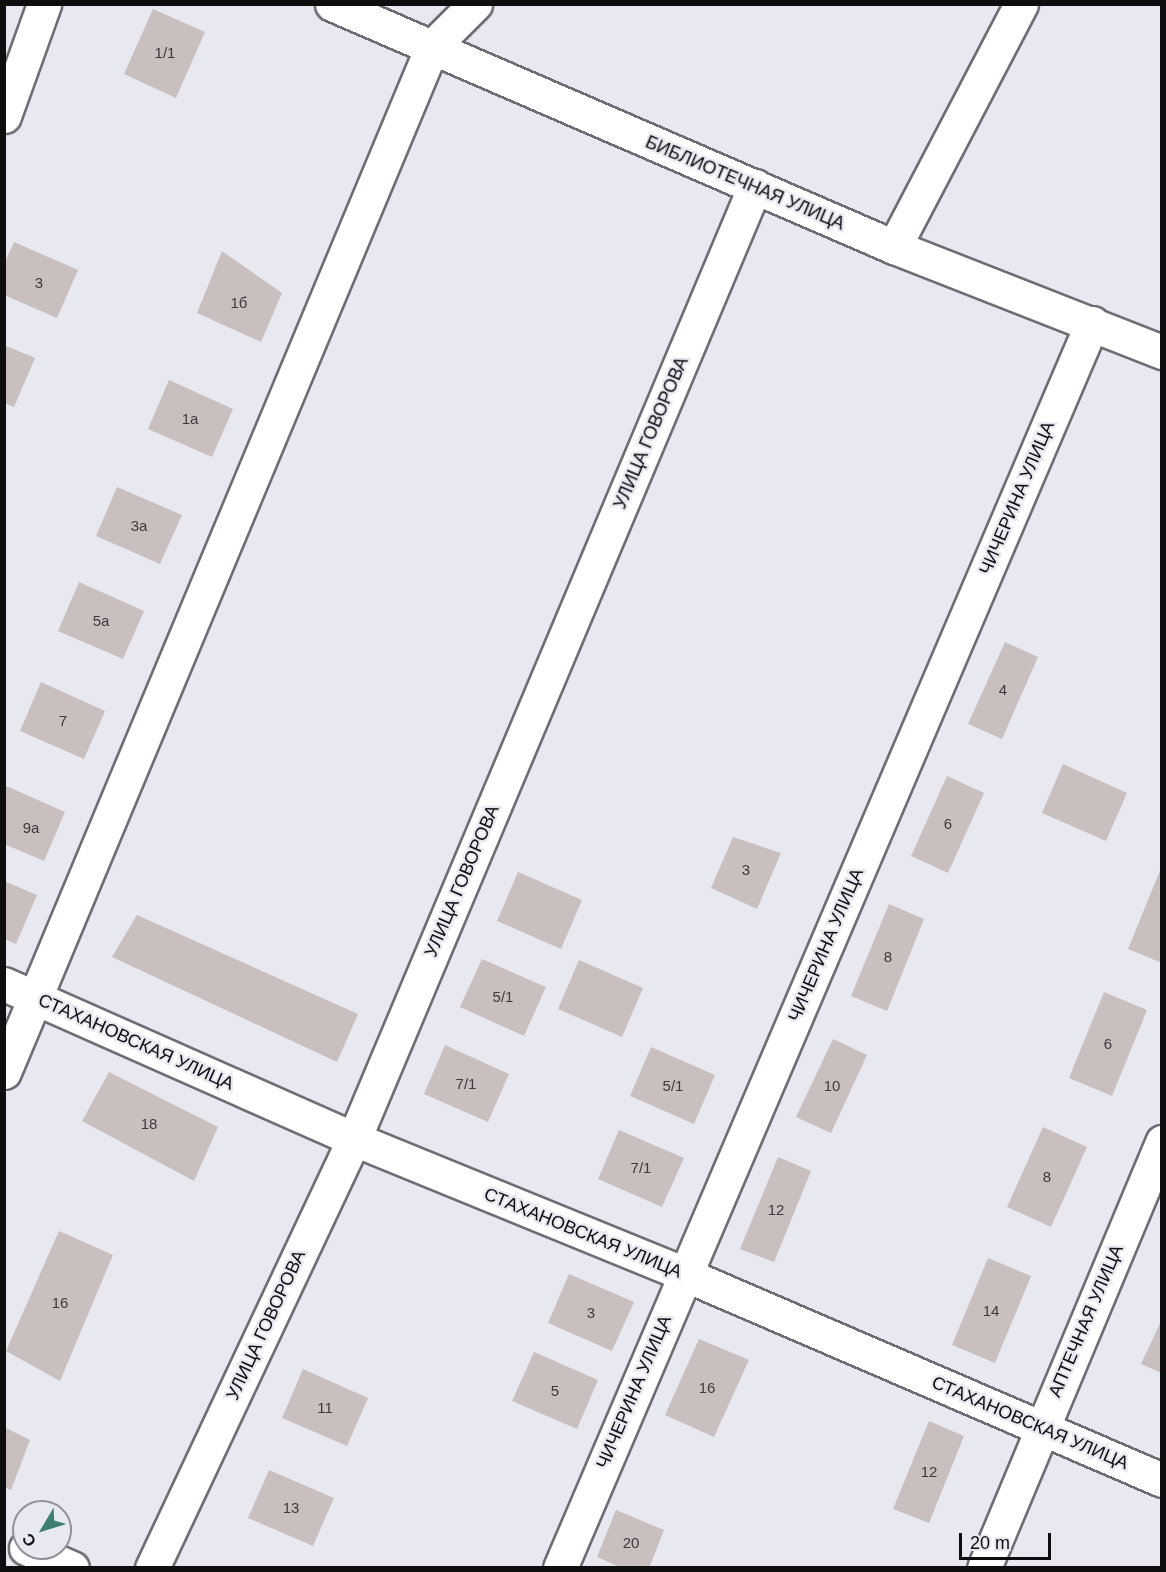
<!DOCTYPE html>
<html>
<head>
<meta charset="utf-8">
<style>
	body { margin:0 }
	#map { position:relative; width:1166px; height:1572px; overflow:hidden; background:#e8e8f1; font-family:Helvetica,sans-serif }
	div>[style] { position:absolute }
	.building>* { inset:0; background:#c9bfbe }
	.roads { filter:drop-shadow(2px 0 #6d6d75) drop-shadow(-2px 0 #6d6d75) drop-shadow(0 2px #6d6d75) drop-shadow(0 -2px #6d6d75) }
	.minor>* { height:33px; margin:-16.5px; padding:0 16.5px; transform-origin:16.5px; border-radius:16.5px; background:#fff }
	span { translate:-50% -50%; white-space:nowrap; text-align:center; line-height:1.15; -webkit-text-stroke:4.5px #e8e8f1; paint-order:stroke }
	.number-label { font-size:15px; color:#3d3a3c }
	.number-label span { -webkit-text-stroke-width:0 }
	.street-label { font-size:18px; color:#0e0e11 }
	.frame { position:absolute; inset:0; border:6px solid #0e0e11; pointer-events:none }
	.north { position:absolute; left:12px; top:1500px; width:60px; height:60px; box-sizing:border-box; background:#e8e8f1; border:2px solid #919197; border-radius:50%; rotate:232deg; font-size:16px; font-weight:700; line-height:24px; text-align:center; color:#0e0e11 }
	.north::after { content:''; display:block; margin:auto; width:21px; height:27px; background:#3d8071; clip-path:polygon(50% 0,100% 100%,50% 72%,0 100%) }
	.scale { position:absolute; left:959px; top:1533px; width:92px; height:27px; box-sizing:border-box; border:3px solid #0e0e11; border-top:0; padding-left:8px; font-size:18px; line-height:21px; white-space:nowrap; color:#0e0e11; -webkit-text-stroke:4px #e8e8f1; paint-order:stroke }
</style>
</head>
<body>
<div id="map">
	<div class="building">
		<i style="clip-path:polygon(153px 9px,205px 32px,176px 98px,124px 74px)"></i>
		<i style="clip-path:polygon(14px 242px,78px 270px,57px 318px,4px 295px,4px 264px)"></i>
		<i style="clip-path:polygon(222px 251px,282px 293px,261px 342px,197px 313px)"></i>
		<i style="clip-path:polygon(4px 345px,35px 358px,14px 407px,4px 403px)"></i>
		<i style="clip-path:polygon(169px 380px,233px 409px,212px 457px,148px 429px)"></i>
		<i style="clip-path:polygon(117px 487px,182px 515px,160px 564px,96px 536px)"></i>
		<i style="clip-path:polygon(79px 582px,144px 611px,123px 659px,58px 631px)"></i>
		<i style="clip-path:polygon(1005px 642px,1038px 657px,1002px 739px,968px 724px)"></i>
		<i style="clip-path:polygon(41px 682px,105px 711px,84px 759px,20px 731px)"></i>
		<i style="clip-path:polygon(1063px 764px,1127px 793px,1106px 841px,1042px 813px)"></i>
		<i style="clip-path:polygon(947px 776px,984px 793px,948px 873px,911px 856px)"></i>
		<i style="clip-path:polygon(4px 785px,65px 812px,44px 861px,4px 844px)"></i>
		<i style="clip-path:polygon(733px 837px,781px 853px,757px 909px,711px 888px)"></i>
		<i style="clip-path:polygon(1161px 868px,1162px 868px,1162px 963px,1128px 949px)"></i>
		<i style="clip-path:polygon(518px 872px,582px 900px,561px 949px,497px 921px)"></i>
		<i style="clip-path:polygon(4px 881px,37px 895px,16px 944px,4px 939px)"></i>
		<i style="clip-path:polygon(889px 904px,924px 919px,887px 1011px,851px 996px)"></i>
		<i style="clip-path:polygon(137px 915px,358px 1014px,337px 1062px,112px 957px)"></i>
		<i style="clip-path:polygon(482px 959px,546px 987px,524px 1036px,460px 1007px)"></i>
		<i style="clip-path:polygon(579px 960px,643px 988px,622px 1037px,558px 1009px)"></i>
		<i style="clip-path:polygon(1104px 992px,1147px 1010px,1112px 1096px,1069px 1078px)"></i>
		<i style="clip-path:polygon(833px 1039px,867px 1055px,831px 1133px,796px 1117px)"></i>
		<i style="clip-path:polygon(445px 1045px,509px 1074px,488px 1122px,424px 1094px)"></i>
		<i style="clip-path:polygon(651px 1047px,715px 1075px,694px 1124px,630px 1096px)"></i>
		<i style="clip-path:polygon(109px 1072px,218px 1127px,194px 1181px,82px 1121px)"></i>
		<i style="clip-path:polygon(1043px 1127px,1087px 1147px,1051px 1227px,1007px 1207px)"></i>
		<i style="clip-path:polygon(619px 1130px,684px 1158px,662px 1207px,598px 1179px)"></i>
		<i style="clip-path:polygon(778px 1157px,811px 1171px,774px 1262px,740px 1249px)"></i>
		<i style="clip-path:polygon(59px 1231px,113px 1255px,60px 1381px,6px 1351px)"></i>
		<i style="clip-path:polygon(988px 1258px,1031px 1276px,995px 1363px,952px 1345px)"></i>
		<i style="clip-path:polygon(569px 1274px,634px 1302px,612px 1351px,548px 1323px)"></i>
		<i style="clip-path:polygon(1162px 1319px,1162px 1373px,1141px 1364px)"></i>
		<i style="clip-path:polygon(699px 1339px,749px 1360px,714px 1437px,665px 1415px)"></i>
		<i style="clip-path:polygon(534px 1352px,598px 1380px,577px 1429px,512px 1401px)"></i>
		<i style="clip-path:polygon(303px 1369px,368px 1398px,347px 1446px,282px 1418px)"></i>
		<i style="clip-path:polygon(929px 1421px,964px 1436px,929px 1523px,893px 1509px)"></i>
		<i style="clip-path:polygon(4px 1427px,30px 1440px,11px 1490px,4px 1487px)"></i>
		<i style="clip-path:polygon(269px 1470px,334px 1498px,313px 1546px,248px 1518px)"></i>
		<i style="clip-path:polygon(616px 1510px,664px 1530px,649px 1568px,622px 1568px,597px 1557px)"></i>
	</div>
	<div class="roads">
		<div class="minor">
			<i style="left:332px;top:4px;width:612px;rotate:23.38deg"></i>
			<i style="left:894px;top:247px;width:288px;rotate:21.4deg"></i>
			<i style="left:4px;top:116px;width:119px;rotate:-70.3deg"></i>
			<i style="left:894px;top:247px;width:274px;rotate:-62.4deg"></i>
			<i style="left:4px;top:984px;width:383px;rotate:23.9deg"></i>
			<i style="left:354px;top:1139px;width:357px;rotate:22.2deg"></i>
			<i style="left:684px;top:1274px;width:520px;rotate:23.31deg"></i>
			<i style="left:4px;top:1072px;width:1111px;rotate:-67.34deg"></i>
			<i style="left:432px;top:47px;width:61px;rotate:-45deg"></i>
			<i style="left:26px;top:1548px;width:50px;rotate:23.5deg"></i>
			<i style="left:152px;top:1568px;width:474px;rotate:-64.8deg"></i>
			<i style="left:354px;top:1139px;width:1034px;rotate:-67.18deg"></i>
			<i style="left:560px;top:1568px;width:1354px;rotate:-66.86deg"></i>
			<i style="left:984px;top:1568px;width:462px;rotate:-67.3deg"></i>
		</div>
	</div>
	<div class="number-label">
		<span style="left:165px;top:53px">1/1</span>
		<span style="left:39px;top:283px">3</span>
		<span style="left:239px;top:303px">1б</span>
		<span style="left:190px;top:419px">1а</span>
		<span style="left:139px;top:526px">3а</span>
		<span style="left:101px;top:621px">5а</span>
		<span style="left:1003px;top:690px">4</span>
		<span style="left:63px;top:721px">7</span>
		<span style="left:948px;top:824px">6</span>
		<span style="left:31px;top:828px">9а</span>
		<span style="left:746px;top:870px">3</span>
		<span style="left:888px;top:957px">8</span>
		<span style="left:503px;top:997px">5/1</span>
		<span style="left:1108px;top:1044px">6</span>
		<span style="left:466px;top:1084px">7/1</span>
		<span style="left:673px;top:1086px">5/1</span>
		<span style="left:832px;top:1086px">10</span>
		<span style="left:149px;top:1124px">18</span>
		<span style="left:641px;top:1168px">7/1</span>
		<span style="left:1047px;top:1177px">8</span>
		<span style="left:776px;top:1210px">12</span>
		<span style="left:60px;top:1303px">16</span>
		<span style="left:991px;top:1311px">14</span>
		<span style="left:591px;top:1313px">3</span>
		<span style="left:707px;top:1388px">16</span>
		<span style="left:555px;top:1391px">5</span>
		<span style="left:325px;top:1408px">11</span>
		<span style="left:929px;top:1472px">12</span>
		<span style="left:291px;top:1508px">13</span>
		<span style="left:631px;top:1543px">20</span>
	</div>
	<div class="street-label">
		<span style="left:745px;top:183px;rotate:23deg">БИБЛИОТЕЧНАЯ УЛИЦА</span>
		<span style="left:651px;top:433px;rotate:-67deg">УЛИЦА ГОВОРОВА</span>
		<span style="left:1017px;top:498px;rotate:-67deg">ЧИЧЕРИНА УЛИЦА</span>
		<span style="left:462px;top:881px;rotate:-67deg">УЛИЦА ГОВОРОВА</span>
		<span style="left:826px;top:945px;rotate:-67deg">ЧИЧЕРИНА УЛИЦА</span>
		<span style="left:136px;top:1042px;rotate:24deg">СТАХАНОВСКАЯ УЛИЦА</span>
		<span style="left:583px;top:1233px;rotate:22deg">СТАХАНОВСКАЯ УЛИЦА</span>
		<span style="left:1086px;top:1321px;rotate:-67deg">АПТЕЧНАЯ УЛИЦА</span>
		<span style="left:266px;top:1325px;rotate:-65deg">УЛИЦА ГОВОРОВА</span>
		<span style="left:634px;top:1392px;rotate:-67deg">ЧИЧЕРИНА УЛИЦА</span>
		<span style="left:1030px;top:1423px;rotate:23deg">СТАХАНОВСКАЯ УЛИЦА</span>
	</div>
	<div class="frame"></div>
	<div class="north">С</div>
	<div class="scale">20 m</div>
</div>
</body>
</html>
